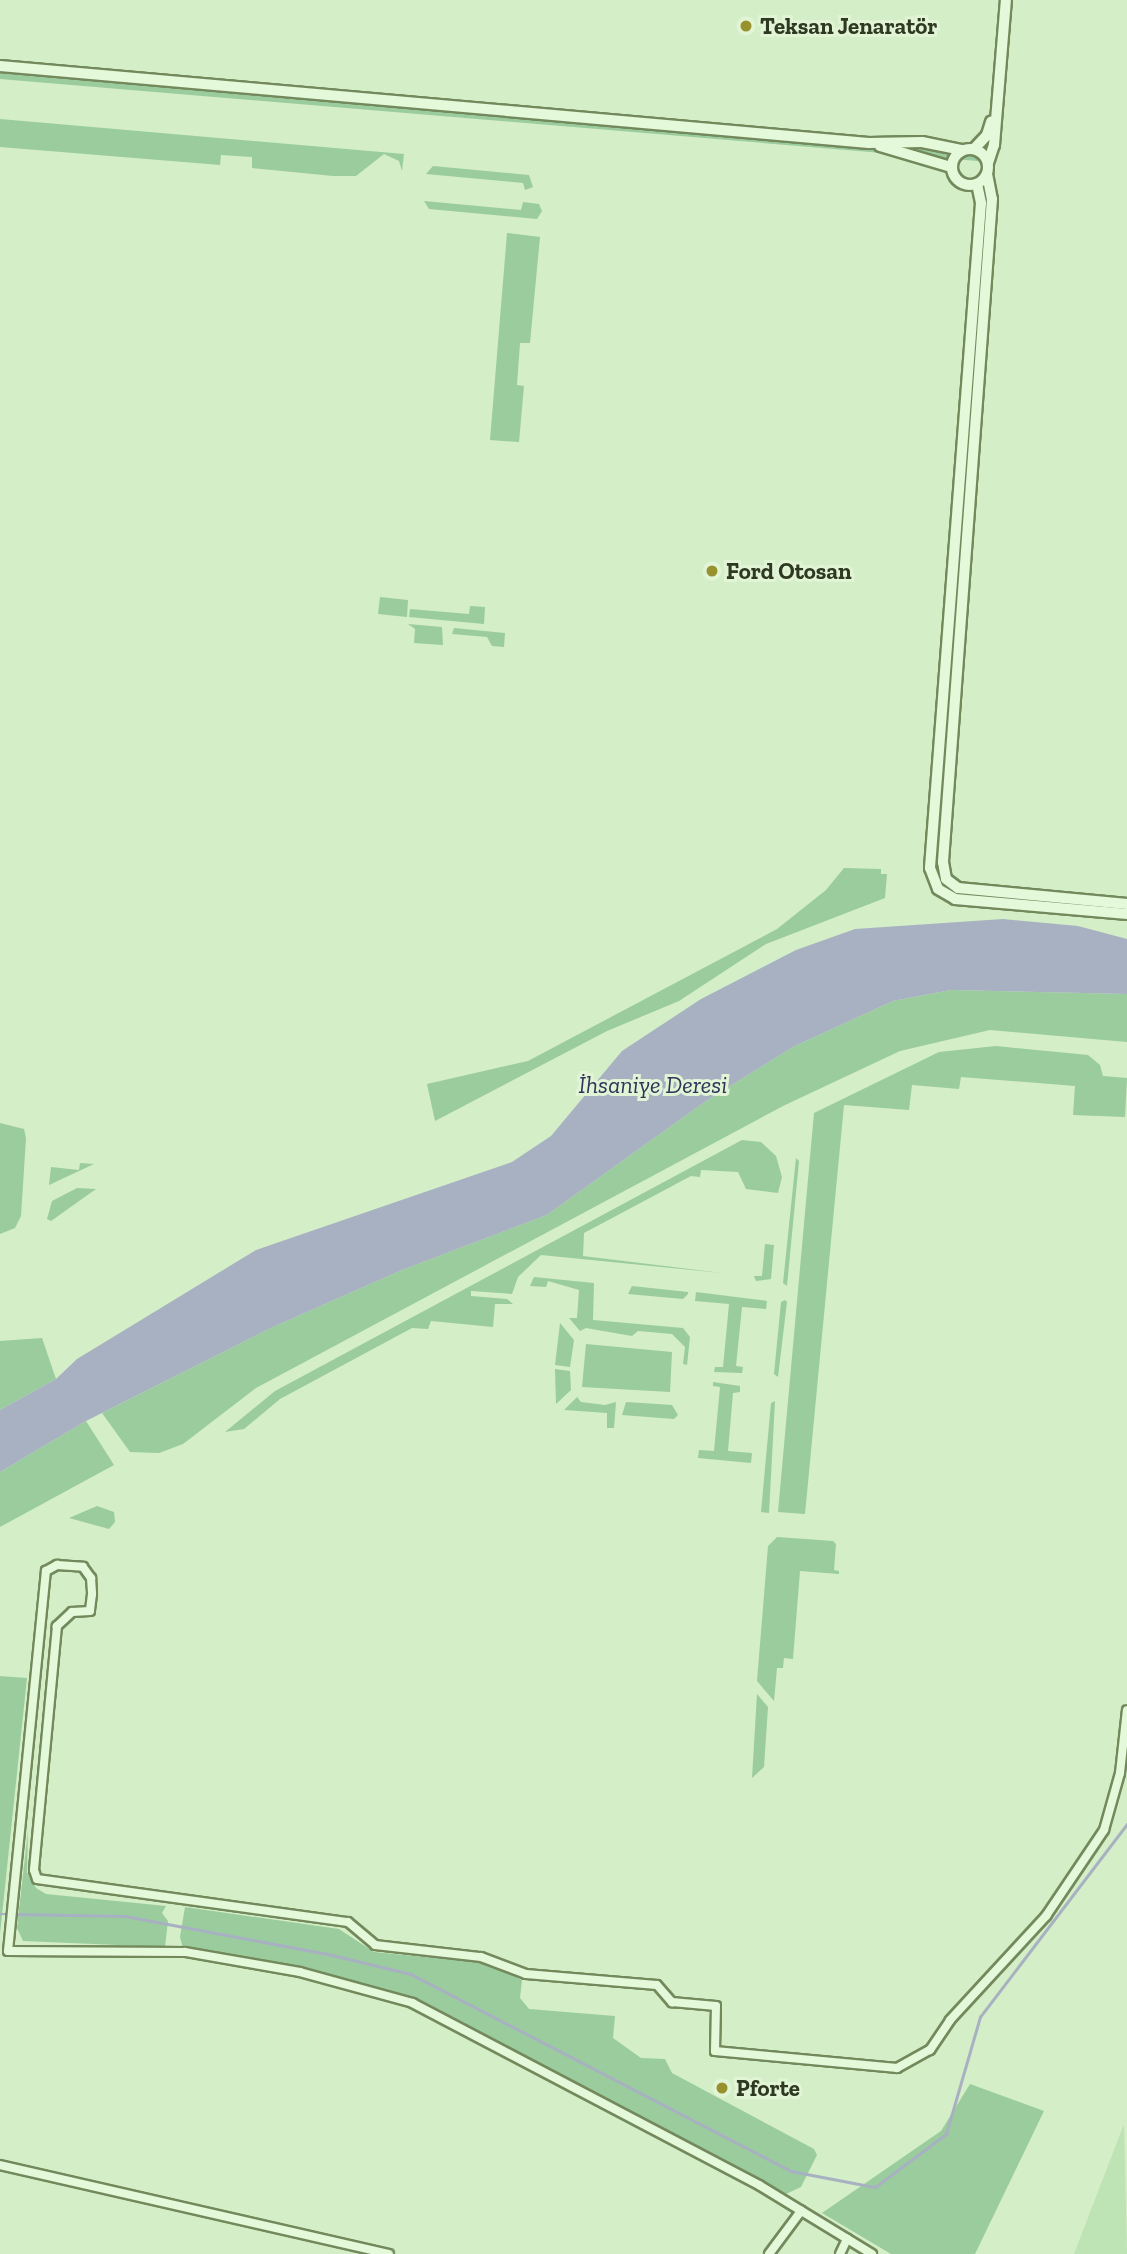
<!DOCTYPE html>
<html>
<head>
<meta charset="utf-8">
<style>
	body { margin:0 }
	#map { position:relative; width:1127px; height:2254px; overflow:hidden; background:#d4eec7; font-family:"Zilla Slab",serif }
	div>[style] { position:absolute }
	.farmland>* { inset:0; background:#bee3b4 }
	.green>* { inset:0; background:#9acc9e }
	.water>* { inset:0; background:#a8b1c1 }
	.stream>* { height:2.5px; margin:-1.25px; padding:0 1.25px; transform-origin:1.25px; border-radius:1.25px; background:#a8b1c1 }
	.roads { filter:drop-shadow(2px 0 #73895c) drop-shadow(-2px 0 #73895c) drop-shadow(0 2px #73895c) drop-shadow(0 -2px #73895c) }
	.minor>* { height:8px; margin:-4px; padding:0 4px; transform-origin:4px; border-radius:4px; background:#e4f8da }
	.tertiary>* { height:10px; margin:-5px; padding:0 5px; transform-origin:5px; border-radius:5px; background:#e4f8da }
	.secondary>* { height:10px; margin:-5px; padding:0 5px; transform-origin:5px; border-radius:5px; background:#e4f8da }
	.secondary>.ring { margin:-5px; padding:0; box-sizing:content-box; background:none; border:10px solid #e4f8da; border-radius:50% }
	.dots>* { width:19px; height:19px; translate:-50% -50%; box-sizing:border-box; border:4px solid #e1f5d6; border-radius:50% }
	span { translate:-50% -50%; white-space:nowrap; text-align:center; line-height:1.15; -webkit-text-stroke:6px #e1f5d6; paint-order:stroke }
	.poi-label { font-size:23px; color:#2e3920; font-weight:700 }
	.left { translate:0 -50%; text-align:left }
	.water-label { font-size:24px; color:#2f3459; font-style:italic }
</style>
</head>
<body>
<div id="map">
	<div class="farmland">
		<i style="clip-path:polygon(1124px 2124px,1127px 2254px,1074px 2254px)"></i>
	</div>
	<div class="green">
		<i style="clip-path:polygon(0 61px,869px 143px,978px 155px,978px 161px,0 79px)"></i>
		<i style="clip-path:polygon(0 119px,404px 154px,402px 171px,399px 161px,384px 154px,356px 176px,333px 176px,252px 168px,252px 157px,221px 155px,220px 165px,0 147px)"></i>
		<i style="clip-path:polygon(433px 166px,529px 175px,533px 187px,525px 190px,523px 183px,426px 174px)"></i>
		<i style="clip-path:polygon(424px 201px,521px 210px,523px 202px,539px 204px,542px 211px,537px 219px,429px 209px)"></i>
		<i style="clip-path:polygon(507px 233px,540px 237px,530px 343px,520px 343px,517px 385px,524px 386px,519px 442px,490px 440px)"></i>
		<i style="clip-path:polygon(380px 597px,408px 600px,407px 617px,378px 614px)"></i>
		<i style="clip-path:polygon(470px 606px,485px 607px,484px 624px,409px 617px,410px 609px,469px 614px)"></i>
		<i style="clip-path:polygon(408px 624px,442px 627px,443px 645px,414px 643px,415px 629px)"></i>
		<i style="clip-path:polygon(454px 628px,505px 633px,504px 647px,492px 646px,487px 637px,452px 634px)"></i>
		<i style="clip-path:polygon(844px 868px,881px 869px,881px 874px,887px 874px,885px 898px,766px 944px,679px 1001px,607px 1031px,435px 1121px,427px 1084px,528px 1061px,777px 929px,826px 890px)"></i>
		<i style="clip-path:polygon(951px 990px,1127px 994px,1127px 1042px,990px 1030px,900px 1051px,783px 1106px,256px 1388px,183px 1444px,159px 1453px,130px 1452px,102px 1413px,273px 1327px,402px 1270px,547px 1215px,706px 1101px,793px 1047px,893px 1001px)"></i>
		<i style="clip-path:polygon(996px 1046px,1088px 1055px,1100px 1065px,1103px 1076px,1127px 1078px,1125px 1117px,1073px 1115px,1075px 1086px,961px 1077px,959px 1089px,912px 1085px,909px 1110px,844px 1105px,805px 1514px,778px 1512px,814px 1113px,939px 1052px)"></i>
		<i style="clip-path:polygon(0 1123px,24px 1129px,26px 1138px,21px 1216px,15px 1228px,0 1234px)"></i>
		<i style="clip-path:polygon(742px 1140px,761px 1142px,776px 1156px,782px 1177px,778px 1193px,746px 1189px,738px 1172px,701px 1170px,700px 1177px,691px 1176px,584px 1233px,583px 1256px,722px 1273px,541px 1255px,518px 1277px,512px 1294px,471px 1291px,471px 1296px,507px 1299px,513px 1304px,495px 1304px,493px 1327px,431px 1321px,428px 1329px,412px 1328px,280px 1399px,244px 1429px,225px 1432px,275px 1391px)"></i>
		<i style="clip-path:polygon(796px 1158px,799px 1161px,787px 1286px,783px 1283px)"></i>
		<i style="clip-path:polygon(80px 1163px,94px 1164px,49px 1185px,51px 1167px,79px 1170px)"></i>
		<i style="clip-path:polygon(77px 1188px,96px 1189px,51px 1221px,47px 1219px,52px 1201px)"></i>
		<i style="clip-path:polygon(765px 1244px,774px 1245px,771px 1279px,756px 1281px,754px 1276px,762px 1276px)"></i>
		<i style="clip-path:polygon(534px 1277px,594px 1283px,593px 1320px,683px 1328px,690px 1337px,687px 1365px,683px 1364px,685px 1347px,672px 1334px,638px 1331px,632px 1336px,586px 1328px,580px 1331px,569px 1318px,577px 1318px,579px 1290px,548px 1281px,546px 1287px,530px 1286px)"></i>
		<i style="clip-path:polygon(632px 1286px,688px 1292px,688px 1294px,683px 1299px,628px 1294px)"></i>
		<i style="clip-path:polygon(696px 1292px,767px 1301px,766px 1309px,742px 1307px,736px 1366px,743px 1367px,742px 1373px,714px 1372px,715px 1367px,723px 1367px,729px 1304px,695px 1301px)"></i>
		<i style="clip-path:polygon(785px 1300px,787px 1302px,778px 1377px,774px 1374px,781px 1302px)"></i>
		<i style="clip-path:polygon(560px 1323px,574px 1340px,570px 1367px,555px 1365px)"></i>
		<i style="clip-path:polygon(42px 1338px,56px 1379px,0 1410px,0 1341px)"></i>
		<i style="clip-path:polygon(586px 1344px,672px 1352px,670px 1392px,582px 1387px)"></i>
		<i style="clip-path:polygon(555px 1369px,570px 1371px,571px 1390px,556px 1404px)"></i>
		<i style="clip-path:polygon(713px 1382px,740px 1386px,740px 1392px,733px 1393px,728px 1451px,752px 1453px,751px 1463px,698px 1458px,699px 1450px,714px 1451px,720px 1387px,713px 1386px)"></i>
		<i style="clip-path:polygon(577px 1397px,581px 1402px,605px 1405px,616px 1402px,614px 1428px,607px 1428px,607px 1413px,564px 1410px)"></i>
		<i style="clip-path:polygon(775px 1401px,769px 1513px,761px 1512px,771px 1403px)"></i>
		<i style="clip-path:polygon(626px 1402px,672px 1405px,678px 1415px,674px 1419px,622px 1415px)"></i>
		<i style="clip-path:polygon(86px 1421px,114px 1465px,0 1527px,0 1472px)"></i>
		<i style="clip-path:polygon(97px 1506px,114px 1512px,115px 1522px,109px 1529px,69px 1518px)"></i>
		<i style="clip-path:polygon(777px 1537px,833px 1541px,836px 1544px,834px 1570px,839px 1571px,839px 1574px,800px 1571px,793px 1659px,784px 1658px,783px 1668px,777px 1668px,774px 1701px,757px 1681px,768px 1546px)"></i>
		<i style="clip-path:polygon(0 1676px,27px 1678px,0 1934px)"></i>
		<i style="clip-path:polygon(757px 1694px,768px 1707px,764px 1767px,752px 1778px)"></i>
		<i style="clip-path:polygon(28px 1830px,27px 1872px,36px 1888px,46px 1894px,166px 1906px,162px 1913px,168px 1921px,165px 1947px,23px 1941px,17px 1928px)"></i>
		<i style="clip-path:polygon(185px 1907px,339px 1929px,374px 1952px,485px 1963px,522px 1980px,520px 1998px,529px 2009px,615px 2016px,613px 2038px,641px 2058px,665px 2059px,672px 2073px,814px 2149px,817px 2155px,801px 2187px,786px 2194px,421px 2000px,294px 1967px,183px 1948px,180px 1937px)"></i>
		<i style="clip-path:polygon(970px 2084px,1044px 2111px,975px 2254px,891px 2254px,822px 2213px,941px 2131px)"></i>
	</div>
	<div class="water">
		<i style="clip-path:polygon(1003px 919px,1078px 926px,1127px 939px,1127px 994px,951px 990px,893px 1001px,793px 1047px,706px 1101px,547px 1215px,402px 1270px,273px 1327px,86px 1421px,0 1472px,0 1410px,56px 1379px,77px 1359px,256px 1250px,512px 1162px,551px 1136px,622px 1051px,701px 999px,796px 950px,855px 929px)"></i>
	</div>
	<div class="stream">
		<i style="left:0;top:1914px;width:9px"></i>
		<i style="left:15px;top:1914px;width:110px;rotate:1deg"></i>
		<i style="left:125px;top:1916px;width:207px;rotate:10.6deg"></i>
		<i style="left:328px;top:1954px;width:85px;rotate:13.5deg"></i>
		<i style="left:411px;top:1974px;width:428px;rotate:27.4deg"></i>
		<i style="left:791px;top:2171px;width:86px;rotate:10.8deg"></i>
		<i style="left:875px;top:2187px;width:89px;rotate:-36.7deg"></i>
		<i style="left:946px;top:2134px;width:122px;rotate:-73.8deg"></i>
		<i style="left:980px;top:2017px;width:243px;rotate:-52.7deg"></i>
	</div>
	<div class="roads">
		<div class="minor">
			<i style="left:0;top:2165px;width:399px;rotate:12.9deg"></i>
			<i style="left:769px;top:2254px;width:54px;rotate:-53.3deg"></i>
			<i style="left:840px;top:2254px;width:17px;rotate:-65deg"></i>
			<i style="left:872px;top:2254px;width:132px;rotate:-148.6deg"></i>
			<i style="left:759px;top:2185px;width:391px;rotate:-152.3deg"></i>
			<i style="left:413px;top:2003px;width:117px;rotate:-164.7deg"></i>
			<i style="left:300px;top:1972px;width:117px;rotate:-170.1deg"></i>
			<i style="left:185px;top:1952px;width:177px;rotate:-179.7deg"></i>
			<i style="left:8px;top:1951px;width:382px;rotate:-84.3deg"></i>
			<i style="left:46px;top:1571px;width:13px;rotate:-29deg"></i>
			<i style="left:57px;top:1565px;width:26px;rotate:4deg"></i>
			<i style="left:83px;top:1567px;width:14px;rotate:54deg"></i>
			<i style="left:91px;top:1578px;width:16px;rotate:86deg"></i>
			<i style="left:92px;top:1594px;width:17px;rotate:97deg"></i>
			<i style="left:90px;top:1611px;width:18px;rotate:177deg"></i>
			<i style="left:72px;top:1612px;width:21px;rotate:137deg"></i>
			<i style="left:57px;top:1626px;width:245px;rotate:95.4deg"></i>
			<i style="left:34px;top:1870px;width:9px;rotate:72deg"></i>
			<i style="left:37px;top:1879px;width:314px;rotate:7.9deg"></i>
			<i style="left:348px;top:1922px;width:35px;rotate:40deg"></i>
			<i style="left:375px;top:1945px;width:107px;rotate:6.5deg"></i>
			<i style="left:481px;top:1957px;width:48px;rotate:20.7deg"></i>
			<i style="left:526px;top:1974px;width:131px;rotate:4.8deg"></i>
			<i style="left:657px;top:1985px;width:23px;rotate:49deg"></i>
			<i style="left:672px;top:2002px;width:44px;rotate:5.2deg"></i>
			<i style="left:716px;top:2006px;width:45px;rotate:91.3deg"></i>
			<i style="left:715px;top:2051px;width:183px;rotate:5.3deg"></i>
			<i style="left:897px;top:2068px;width:38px;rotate:-29deg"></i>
			<i style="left:930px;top:2050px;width:36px;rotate:-56deg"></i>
			<i style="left:950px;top:2020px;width:142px;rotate:-47.3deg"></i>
			<i style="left:1046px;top:1916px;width:104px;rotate:-56deg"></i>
			<i style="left:1104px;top:1830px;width:59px;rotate:-74.3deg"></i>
			<i style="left:1120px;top:1773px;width:63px;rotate:-83.7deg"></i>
		</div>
		<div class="tertiary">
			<i style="left:0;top:66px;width:872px;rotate:5.06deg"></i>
			<i style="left:869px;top:143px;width:53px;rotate:-1.1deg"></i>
			<i style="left:922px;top:142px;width:41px;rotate:11.3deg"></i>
			<i style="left:880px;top:146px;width:74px;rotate:16.5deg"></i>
		</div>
		<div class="secondary">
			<i class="ring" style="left:952px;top:149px;width:26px;height:26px"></i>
			<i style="left:974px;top:149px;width:19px;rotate:-47deg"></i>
			<i style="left:987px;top:135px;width:14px;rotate:-73deg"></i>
			<i style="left:988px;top:163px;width:19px;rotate:-72deg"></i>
			<i style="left:994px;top:145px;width:145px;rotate:-85.3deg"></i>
			<i style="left:987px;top:174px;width:25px;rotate:79deg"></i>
			<i style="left:992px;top:199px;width:665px;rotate:94.23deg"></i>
			<i style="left:943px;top:862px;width:17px;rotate:80deg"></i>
			<i style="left:946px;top:879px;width:15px;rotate:37deg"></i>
			<i style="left:958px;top:888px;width:170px;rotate:5.4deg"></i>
			<i style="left:977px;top:184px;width:19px;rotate:78deg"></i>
			<i style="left:981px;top:203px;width:667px;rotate:94.39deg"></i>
			<i style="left:930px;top:868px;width:22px;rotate:69deg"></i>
			<i style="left:938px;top:889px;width:20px;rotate:30deg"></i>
			<i style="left:955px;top:899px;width:173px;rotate:5deg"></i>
		</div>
	</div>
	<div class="dots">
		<i style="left:746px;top:26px;background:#97912e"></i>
		<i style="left:712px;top:571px;background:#97912e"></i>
		<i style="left:722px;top:2088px;background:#97912e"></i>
	</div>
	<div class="poi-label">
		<span class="left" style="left:760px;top:26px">Teksan Jenaratör</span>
		<span class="left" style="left:726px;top:571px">Ford Otosan</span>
		<span class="left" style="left:736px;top:2088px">Pforte</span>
	</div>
	<div class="water-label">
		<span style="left:653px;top:1085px">İhsaniye Deresi</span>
	</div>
</div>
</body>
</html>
